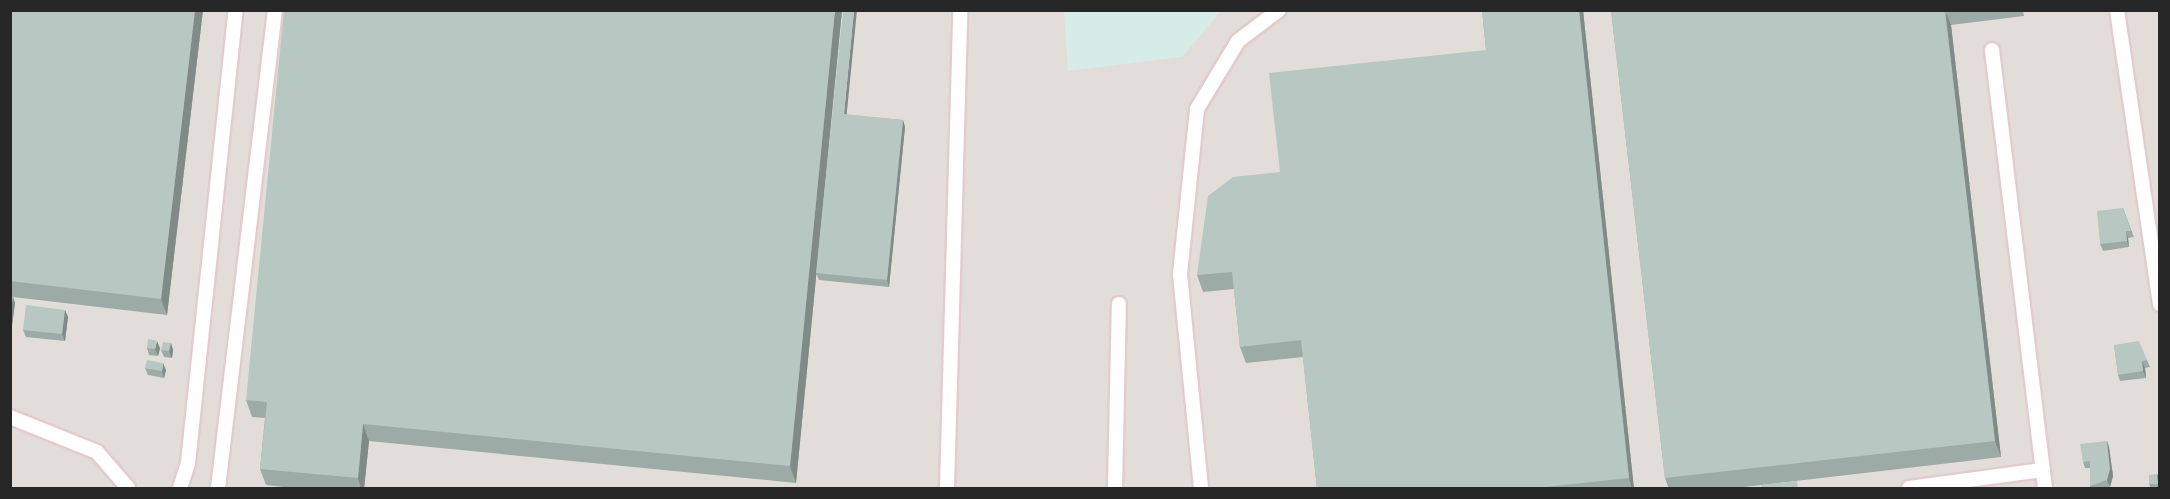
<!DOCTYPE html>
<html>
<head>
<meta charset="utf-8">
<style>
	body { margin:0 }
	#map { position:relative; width:2170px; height:499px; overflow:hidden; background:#d6ece6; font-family:Ubuntu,sans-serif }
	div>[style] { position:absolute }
	.industrial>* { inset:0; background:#e3ddd9 }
	.roads { filter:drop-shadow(2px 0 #e3cccd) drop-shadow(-2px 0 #e3cccd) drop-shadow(0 2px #e3cccd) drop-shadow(0 -2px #e3cccd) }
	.lane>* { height:14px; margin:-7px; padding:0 7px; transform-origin:7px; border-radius:7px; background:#fff }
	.wall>* { inset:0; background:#9daba7 }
	.shaded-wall>* { inset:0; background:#808b88 }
	.building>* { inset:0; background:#b7c7c2 }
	span { translate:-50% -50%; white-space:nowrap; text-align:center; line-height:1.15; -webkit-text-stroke:4.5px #fff; paint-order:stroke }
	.frame { position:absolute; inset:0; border:12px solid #272727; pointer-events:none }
</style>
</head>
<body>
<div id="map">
	<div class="industrial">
		<i style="clip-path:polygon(10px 11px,1064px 11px,1068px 71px,1182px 57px,1221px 11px,2159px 11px,2159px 488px,11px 488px)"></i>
	</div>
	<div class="roads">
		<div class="lane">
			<i style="left:2117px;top:10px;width:297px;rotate:81.7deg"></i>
			<i style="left:1992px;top:50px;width:441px;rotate:83.1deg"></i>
			<i style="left:10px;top:417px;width:94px;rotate:21.9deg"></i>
			<i style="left:97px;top:452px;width:48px;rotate:49.3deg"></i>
			<i style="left:180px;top:488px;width:26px;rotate:-72deg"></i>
			<i style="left:188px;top:463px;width:456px;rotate:-84deg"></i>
			<i style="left:218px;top:488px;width:481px;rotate:-83.2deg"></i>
			<i style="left:947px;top:488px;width:478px;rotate:-88.4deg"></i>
			<i style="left:1115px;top:488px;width:184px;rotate:-88.8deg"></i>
			<i style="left:1201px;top:488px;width:215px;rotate:-95.6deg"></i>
			<i style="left:1180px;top:274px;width:166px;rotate:-84.1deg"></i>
			<i style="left:1197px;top:109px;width:79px;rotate:-58.9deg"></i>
			<i style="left:1238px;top:41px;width:51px;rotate:-37.1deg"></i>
			<i style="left:1909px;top:488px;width:135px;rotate:-7.7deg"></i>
		</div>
	</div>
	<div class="wall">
		<i style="clip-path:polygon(10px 10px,203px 10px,167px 315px,13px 297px,15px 303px,10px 340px)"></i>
		<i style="clip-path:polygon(842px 10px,796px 483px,369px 441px,364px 489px,300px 489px,266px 485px,260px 469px,265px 418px,252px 417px,246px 400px)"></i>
		<i style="clip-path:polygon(1482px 10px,1583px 10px,1634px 489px,1317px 489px,1303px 357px,1246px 363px,1240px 347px,1234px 289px,1203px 292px,1197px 275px,1280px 172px,1486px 50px)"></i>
		<i style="clip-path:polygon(1611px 10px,2023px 10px,2024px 16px,1951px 25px,2001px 457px,1727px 489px,1669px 489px,1665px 478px)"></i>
		<i style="clip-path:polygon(847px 115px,903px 120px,905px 127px,889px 287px,819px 280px,816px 273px)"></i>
		<i style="clip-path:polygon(2123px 208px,2134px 237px,2128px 238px,2129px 247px,2103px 251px,2100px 244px)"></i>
		<i style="clip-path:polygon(65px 310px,68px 317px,65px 341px,26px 337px,23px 330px)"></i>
		<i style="clip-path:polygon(171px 343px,173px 350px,172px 358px,164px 357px,161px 350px)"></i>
		<i style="clip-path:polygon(2114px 345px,2147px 360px,2150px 367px,2145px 368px,2146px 378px,2120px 381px,2118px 375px)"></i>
		<i style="clip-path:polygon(147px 348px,160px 348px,158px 356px,149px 355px)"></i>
		<i style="clip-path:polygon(145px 368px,166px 370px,164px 378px,148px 375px)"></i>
		<i style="clip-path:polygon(2107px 441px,2109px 447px,2113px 476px,2110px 487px,2105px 489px,2090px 489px,2090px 468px,2085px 468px,2083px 462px)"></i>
		<i style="clip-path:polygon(2157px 474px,2160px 480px,2160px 489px,2151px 489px,2149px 484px)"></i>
	</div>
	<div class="shaded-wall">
		<i style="clip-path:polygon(195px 10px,203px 10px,167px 315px,161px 299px)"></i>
		<i style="clip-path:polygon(835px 10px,842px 10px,796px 483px,790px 466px)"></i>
		<i style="clip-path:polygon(854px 10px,857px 10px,846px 121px,844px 114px)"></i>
		<i style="clip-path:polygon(1579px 10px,1583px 10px,1634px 489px,1632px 489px,1629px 478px)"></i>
		<i style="clip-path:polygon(1945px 10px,1951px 25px,2001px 457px,1995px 441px)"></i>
		<i style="clip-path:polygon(903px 120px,905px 127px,889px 287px,887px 280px)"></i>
		<i style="clip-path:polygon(2126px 231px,2128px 238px,2129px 247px,2127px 241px)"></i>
		<i style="clip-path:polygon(13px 297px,15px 303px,10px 340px,10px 314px)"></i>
		<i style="clip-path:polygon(65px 310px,68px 317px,65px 341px,62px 334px)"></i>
		<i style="clip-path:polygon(157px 341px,160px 348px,158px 356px,155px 349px)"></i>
		<i style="clip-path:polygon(171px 343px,173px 350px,172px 358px,169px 351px)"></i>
		<i style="clip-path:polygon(2142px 361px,2145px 368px,2146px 378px,2143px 371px)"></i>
		<i style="clip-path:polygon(163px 363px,166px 370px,164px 378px,162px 371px)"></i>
		<i style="clip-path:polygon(363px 424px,369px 441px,364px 489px,361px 489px,358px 478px)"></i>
		<i style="clip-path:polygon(2107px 441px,2109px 447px,2113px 476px,2110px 487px,2107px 480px)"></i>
		<i style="clip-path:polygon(2157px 474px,2160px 480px,2160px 488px,2158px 484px)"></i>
	</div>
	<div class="building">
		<i style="clip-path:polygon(10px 10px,195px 10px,161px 299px,10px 281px)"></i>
		<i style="clip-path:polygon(284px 10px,835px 10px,790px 466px,363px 424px,358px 478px,260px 469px,267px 402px,246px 400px)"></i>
		<i style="clip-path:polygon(843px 10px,854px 10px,844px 114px,903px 120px,887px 280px,816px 273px)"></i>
		<i style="clip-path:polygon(1482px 10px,1579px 10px,1629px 478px,1526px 489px,1317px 489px,1301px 340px,1240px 347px,1232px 272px,1197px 275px,1208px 196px,1233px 177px,1280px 172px,1269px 73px,1486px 50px)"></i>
		<i style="clip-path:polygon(1611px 10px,1945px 10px,1995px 441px,1665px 478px)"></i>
		<i style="clip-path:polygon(2123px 208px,2131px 231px,2126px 231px,2127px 241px,2100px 244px,2097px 211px)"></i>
		<i style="clip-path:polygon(10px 296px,13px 297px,10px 314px)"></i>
		<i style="clip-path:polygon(26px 305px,65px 310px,62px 334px,23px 330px)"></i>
		<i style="clip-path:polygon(148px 339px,157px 341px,155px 349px,147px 348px)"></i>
		<i style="clip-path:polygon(2139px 341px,2147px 360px,2142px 361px,2143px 371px,2118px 375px,2114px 345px)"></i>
		<i style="clip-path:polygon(163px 342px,171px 343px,169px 351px,161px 350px)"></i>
		<i style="clip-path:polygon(147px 360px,163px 363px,162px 371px,145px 368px)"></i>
		<i style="clip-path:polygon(2107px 441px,2110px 469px,2107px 480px,2090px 486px,2090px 461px,2083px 462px,2080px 444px)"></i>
		<i style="clip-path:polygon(2157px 474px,2158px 484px,2149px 484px,2149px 475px)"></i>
		<i style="clip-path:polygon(1797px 481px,1798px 489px,1762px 489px,1761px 485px)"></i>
	</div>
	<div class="frame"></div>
</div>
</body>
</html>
